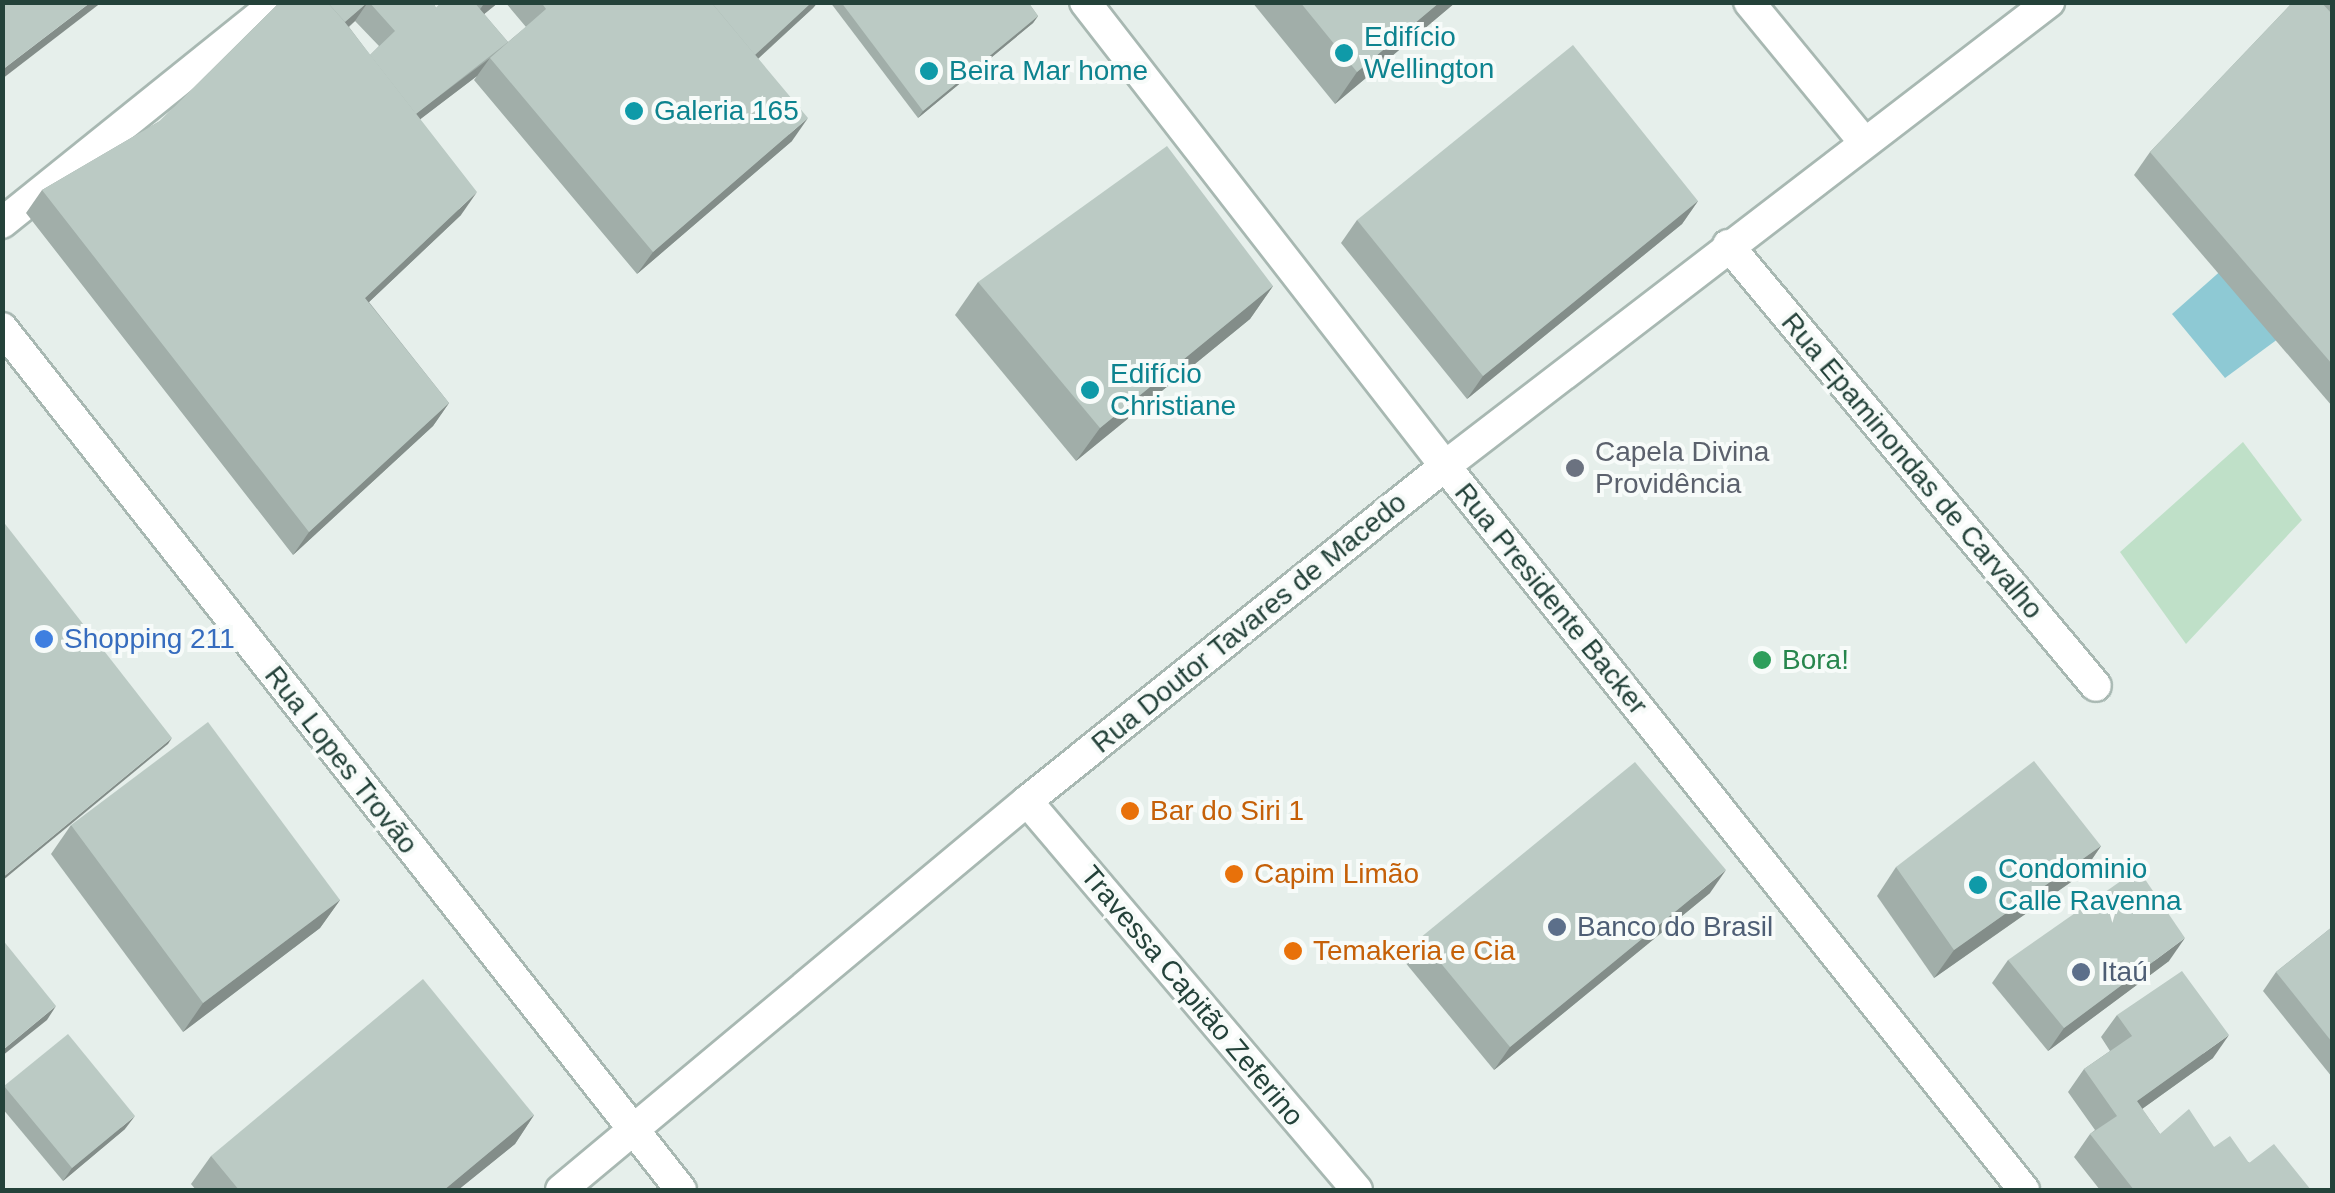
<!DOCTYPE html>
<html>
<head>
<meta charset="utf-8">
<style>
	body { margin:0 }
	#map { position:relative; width:2335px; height:1193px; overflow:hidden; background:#e6efeb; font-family:Helvetica,sans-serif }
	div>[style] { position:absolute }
	.green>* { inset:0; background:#bfe0c8 }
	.water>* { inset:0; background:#8ec9d4 }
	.roads { filter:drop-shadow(2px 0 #a8b8b2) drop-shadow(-2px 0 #a8b8b2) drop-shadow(0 2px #a8b8b2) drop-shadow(0 -2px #a8b8b2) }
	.minor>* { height:30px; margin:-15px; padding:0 15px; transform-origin:15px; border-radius:15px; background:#fff }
	.tertiary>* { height:30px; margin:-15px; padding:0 15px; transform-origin:15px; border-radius:15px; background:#fff }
	.wall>* { inset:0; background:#a1aea9 }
	.shaded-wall>* { inset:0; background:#838d89 }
	.building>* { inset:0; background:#bbcac4 }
	.dots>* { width:28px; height:28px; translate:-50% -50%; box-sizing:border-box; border:5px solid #f7fbf9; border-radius:50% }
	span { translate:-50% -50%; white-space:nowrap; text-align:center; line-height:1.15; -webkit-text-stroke:8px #f7fbf9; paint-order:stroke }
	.culture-label { font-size:28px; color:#0d838f }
	.left { translate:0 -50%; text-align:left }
	.worship-label { font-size:28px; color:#5b616d }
	.street-label { font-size:28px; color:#24423a }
	.shop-label { font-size:28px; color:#366cbe }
	.leisure-label { font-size:28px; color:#27864d }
	.food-label { font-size:28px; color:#c56008 }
	.service-label { font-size:28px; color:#4e5e75 }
	.frame { position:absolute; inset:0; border:5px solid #24423a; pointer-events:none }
</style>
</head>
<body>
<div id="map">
	<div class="green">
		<i style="clip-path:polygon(2243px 442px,2302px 520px,2186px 644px,2120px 552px)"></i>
	</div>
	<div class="water">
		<i style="clip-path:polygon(2224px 268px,2286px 333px,2225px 378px,2172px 314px)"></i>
	</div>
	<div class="roads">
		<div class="minor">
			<i style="left:1749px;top:2px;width:181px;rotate:50.6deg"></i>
			<i style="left:2px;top:223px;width:353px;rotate:-38.8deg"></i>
			<i style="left:1728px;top:245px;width:574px;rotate:50.16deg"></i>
			<i style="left:1027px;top:801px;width:510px;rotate:49.69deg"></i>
			<i style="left:561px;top:1190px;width:607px;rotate:-39.85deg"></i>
			<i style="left:1027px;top:801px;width:536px;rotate:-38.71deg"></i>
			<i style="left:1445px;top:466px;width:762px;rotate:-37.53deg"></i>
		</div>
		<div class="tertiary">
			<i style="left:1085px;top:2px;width:587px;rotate:52.19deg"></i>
			<i style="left:1445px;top:466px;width:927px;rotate:51.35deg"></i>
			<i style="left:2px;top:328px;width:1097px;rotate:51.77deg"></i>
		</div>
	</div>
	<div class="wall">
		<i style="clip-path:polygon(evenodd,280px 2px,433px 2px,436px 8px,442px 2px,499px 2px,484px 14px,508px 42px,526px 27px,505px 2px,818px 2px,813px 8px,758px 59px,792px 141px,637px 274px,474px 80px,477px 76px,420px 119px,461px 215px,369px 302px,449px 403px,433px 426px,293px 555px,26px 213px,42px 190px,160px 121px,280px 2px,355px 21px,379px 46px,370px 55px,349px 27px,355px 21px)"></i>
		<i style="clip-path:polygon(830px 2px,1028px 2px,1038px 16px,1033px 23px,918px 118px)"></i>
		<i style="clip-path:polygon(1252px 2px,1456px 2px,1335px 104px)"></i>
		<i style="clip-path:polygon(2293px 2px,2332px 2px,2332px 406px,2134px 175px,2150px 152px)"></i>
		<i style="clip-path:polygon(1698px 201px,1682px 224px,1467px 399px,1341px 243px,1357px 220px)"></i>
		<i style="clip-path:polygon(978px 282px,1273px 286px,1250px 319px,1076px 461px,955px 315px)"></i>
		<i style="clip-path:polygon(71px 825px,340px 900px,320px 928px,183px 1032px,51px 854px)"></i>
		<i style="clip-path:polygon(2101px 846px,2081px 875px,1934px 978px,1877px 896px,1896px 867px)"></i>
		<i style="clip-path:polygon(1710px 893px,1494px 1070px,1404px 961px,1420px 938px)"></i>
		<i style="clip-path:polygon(2332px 927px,2332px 1077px,2263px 991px,2276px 972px)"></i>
		<i style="clip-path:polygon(2008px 960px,2169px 961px,2048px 1051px,1992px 983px)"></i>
		<i style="clip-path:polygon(2117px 1015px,2213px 1058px,2142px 1109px,2160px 1134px,2214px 1147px,2311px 1190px,2100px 1190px,2074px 1157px,2090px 1134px,2095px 1130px,2068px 1092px,2084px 1069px,2110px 1051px,2101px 1037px)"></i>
		<i style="clip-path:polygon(4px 1086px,125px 1129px,63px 1181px,2px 1108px,2px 1088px)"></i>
		<i style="clip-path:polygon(534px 1115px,515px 1144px,458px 1190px,196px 1190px,191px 1184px,211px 1156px)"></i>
	</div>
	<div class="shaded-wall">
		<i style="clip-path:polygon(91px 2px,102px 2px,2px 79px,2px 70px)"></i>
		<i style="clip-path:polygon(368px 2px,355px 21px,328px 44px,341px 25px)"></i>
		<i style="clip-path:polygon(487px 2px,499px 2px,467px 28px,483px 5px)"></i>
		<i style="clip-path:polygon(812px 2px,818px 2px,813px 8px,739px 76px,752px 57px)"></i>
		<i style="clip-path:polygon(1440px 2px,1456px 2px,1335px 104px,1357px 72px)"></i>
		<i style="clip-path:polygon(1038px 16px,1033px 23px,918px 118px,923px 111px)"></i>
		<i style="clip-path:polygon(490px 58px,477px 76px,397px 137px,410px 118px)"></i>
		<i style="clip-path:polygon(808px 118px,792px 141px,637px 274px,653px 252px)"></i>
		<i style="clip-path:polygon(477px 192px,461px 215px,349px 321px,365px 298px)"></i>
		<i style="clip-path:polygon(1698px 201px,1682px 224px,1467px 399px,1483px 376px)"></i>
		<i style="clip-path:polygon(1273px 286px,1250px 319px,1076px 461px,1100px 428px)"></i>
		<i style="clip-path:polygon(449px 403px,433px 426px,293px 555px,309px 532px)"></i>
		<i style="clip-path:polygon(172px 738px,168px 744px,2px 881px,2px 878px)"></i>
		<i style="clip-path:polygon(2101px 846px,2081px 875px,1934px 978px,1954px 950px)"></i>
		<i style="clip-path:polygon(1726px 870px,1710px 893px,1494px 1070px,1510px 1047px)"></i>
		<i style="clip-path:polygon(340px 900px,320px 928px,183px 1032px,203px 1003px)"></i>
		<i style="clip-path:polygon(2185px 938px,2169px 961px,2048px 1051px,2064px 1028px)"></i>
		<i style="clip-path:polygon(56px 1006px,47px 1020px,2px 1056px,4px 1049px)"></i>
		<i style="clip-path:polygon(2229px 1035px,2213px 1058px,2121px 1124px,2137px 1101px)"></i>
		<i style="clip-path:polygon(534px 1115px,515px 1144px,458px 1190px,444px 1190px)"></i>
		<i style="clip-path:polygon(135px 1116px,125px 1129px,63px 1181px,72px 1168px)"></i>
	</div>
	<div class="building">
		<i style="clip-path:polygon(2px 2px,91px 2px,2px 70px)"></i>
		<i style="clip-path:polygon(280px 2px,327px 2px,344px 21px,477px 192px,365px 298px,449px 403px,309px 532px,42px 190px,160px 121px)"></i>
		<i style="clip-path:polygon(327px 2px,368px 2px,345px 22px)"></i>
		<i style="clip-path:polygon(369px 2px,433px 2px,436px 8px,442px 2px,474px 2px,508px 42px,416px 114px,370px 55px,395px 31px)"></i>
		<i style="clip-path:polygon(541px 2px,711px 2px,808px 118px,653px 252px,490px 58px,546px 9px)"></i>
		<i style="clip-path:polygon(711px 2px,812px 2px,755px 55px)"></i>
		<i style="clip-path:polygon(841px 2px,1028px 2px,1038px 16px,923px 111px)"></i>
		<i style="clip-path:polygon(1300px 2px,1440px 2px,1357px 72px)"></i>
		<i style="clip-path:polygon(2293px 2px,2321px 2px,2332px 14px,2332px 364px,2150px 152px)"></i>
		<i style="clip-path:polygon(1573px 45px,1698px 201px,1483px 376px,1357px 220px)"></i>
		<i style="clip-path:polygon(1167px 146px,1273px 286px,1100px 428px,978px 282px)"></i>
		<i style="clip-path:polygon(2px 520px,172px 738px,2px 878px)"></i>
		<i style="clip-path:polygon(208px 722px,340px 900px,203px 1003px,71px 825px)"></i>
		<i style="clip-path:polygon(2034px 761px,2101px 846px,1954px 950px,1896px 867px)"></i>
		<i style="clip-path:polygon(1635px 762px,1726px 870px,1510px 1047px,1420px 938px)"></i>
		<i style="clip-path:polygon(2138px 869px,2185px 938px,2064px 1028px,2008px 960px)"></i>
		<i style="clip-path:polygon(2332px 927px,2332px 1042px,2276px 972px)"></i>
		<i style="clip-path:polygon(2px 939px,56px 1006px,4px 1049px,2px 1048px)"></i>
		<i style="clip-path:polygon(2182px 971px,2229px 1035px,2137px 1101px,2160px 1134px,2189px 1109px,2214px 1147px,2230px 1136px,2249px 1163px,2274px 1144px,2311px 1190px,2134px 1190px,2090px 1134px,2117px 1116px,2084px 1069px,2132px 1036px,2117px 1015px)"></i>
		<i style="clip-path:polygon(423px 979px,534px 1115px,444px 1190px,239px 1190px,211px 1156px)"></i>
		<i style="clip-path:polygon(68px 1034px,135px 1116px,72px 1168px,4px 1086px)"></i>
	</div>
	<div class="dots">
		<i style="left:1344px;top:53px;background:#0f9aa8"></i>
		<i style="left:929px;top:71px;background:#0f9aa8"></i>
		<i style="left:634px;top:111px;background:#0f9aa8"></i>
		<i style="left:1090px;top:390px;background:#0f9aa8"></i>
		<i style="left:1575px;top:468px;background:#6b7280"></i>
		<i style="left:44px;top:639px;background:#3f7fe0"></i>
		<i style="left:1762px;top:660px;background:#2e9e5b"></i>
		<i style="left:1130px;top:811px;background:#e8710a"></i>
		<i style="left:1234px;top:874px;background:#e8710a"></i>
		<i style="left:1978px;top:885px;background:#0f9aa8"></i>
		<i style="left:1557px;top:927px;background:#5c6f8a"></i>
		<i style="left:1293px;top:951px;background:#e8710a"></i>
		<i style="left:2081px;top:972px;background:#5c6f8a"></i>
	</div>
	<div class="culture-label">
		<span class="left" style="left:1364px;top:53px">Edifício<br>Wellington</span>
		<span class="left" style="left:949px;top:71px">Beira Mar home</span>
		<span class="left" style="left:654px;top:111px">Galeria 165</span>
		<span class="left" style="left:1110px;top:390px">Edifício<br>Christiane</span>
		<span class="left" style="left:1998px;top:885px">Condominio<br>Calle Ravenna</span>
	</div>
	<div class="worship-label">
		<span class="left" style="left:1595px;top:468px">Capela Divina<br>Providência</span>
	</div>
	<div class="street-label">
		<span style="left:1912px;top:466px;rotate:50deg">Rua Epaminondas de Carvalho</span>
		<span style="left:1551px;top:599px;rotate:51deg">Rua Presidente Backer</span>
		<span style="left:1249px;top:623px;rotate:-39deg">Rua Doutor Tavares de Macedo</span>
		<span style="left:341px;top:760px;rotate:52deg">Rua Lopes Trovão</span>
		<span style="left:1192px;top:996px;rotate:50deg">Travessa Capitão Zeferino</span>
	</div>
	<div class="shop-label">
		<span class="left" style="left:64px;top:639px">Shopping 211</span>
	</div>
	<div class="leisure-label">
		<span class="left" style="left:1782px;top:660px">Bora!</span>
	</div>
	<div class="food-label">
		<span class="left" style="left:1150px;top:811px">Bar do Siri 1</span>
		<span class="left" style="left:1254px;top:874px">Capim Limão</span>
		<span class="left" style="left:1313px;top:951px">Temakeria e Cia</span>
	</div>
	<div class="service-label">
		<span class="left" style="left:1577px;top:927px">Banco do Brasil</span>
		<span class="left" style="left:2101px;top:972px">Itaú</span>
	</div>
	<div class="frame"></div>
</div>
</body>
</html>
